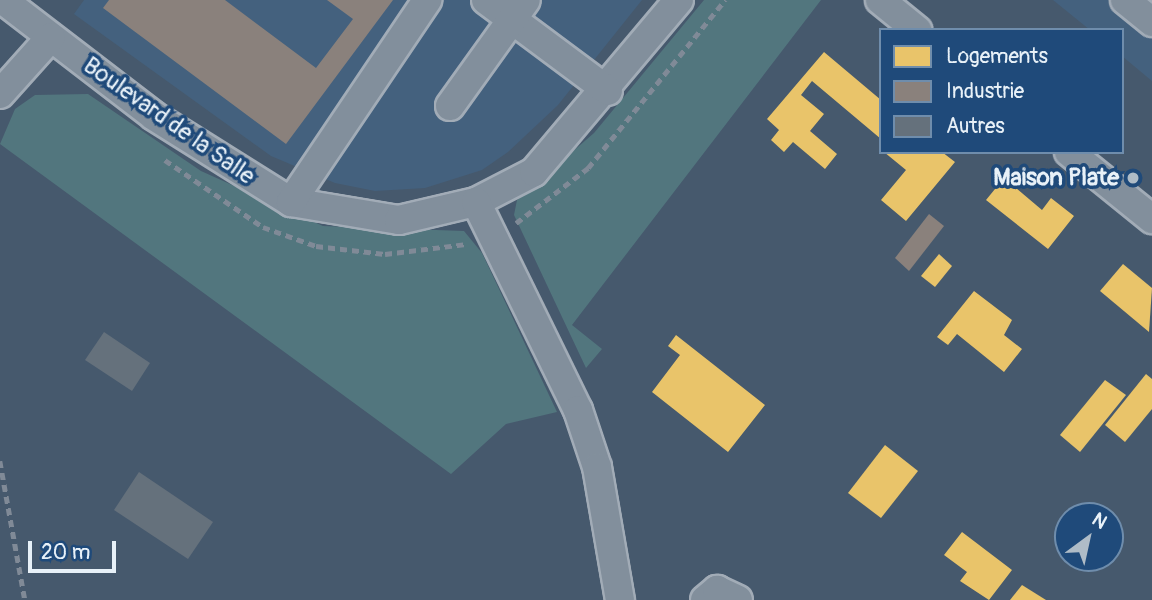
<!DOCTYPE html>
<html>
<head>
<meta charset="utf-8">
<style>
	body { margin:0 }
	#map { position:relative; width:1152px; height:600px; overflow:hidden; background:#46596d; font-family:Pangolin,sans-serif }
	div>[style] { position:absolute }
	.built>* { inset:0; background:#44617e }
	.green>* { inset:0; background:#52767e }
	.homes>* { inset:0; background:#e9c46a }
	.industry>* { inset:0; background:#8a817c }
	.building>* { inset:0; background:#65717c }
	.path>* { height:4.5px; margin-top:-2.25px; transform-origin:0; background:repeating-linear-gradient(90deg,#808a97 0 7px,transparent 0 12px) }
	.roads { filter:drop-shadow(2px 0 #a2acb7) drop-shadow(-2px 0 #a2acb7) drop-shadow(0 2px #a2acb7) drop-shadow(0 -2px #a2acb7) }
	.minor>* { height:28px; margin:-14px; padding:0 14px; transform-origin:14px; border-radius:14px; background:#828f9c }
	.dots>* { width:19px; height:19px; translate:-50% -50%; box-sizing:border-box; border:4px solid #1f4a7a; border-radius:50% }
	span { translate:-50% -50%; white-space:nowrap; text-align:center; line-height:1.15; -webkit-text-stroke:7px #1f4a7a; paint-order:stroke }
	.street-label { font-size:24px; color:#e8f1f8 }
	.poi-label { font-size:24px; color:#e8f1f8; font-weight:700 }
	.right { translate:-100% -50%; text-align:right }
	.legend { position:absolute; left:879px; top:28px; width:245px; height:126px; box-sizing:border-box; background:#1f4a7a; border:2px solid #6f8dac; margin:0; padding:9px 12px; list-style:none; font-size:21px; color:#e8f1f8 }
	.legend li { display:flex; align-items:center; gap:14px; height:35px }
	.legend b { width:35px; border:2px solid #6f8dac }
	.north { position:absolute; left:1054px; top:502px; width:70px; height:70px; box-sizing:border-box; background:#1f4a7a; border:2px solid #6f8dac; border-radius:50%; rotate:33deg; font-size:19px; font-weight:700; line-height:28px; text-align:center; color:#e8f1f8 }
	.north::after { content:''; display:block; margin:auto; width:24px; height:32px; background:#afbcc7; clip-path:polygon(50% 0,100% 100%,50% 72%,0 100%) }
	.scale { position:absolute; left:28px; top:541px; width:88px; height:32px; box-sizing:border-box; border:4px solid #e8f1f8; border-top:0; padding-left:9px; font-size:21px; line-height:24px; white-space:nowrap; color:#e8f1f8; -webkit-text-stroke:5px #1f4a7a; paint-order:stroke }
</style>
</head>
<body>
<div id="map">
	<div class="built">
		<i style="clip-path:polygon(84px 0,642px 0,558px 105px,508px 152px,482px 170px,425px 188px,375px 191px,335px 183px,271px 156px,74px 14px)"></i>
		<i style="clip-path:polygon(1053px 0,1152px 0,1152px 81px,1122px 56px,1122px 30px,1090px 30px)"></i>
	</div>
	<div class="green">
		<i style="clip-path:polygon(704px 0,821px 0,572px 325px,602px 349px,586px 368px,514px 215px,517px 200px,594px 133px)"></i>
		<i style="clip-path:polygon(88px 94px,201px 171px,323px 226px,464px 231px,482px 253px,557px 412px,506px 424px,451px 474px,0 144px,15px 109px,35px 95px)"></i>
	</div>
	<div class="homes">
		<i style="clip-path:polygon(824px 52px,881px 100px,881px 139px,812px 81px,801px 95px,824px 114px,810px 131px,837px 154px,825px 169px,793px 142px,784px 152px,771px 140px,779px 130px,767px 119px)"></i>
		<i style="clip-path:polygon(884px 152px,942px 152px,955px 162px,906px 221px,881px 200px,906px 170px)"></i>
		<i style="clip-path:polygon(1004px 178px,1042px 210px,1051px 198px,1074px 216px,1048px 249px,986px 200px)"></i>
		<i style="clip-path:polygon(939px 254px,952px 266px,935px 287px,921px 276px)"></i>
		<i style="clip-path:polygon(1123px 264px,1152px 288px,1149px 332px,1100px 291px)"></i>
		<i style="clip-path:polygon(974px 291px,1012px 320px,1004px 335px,1022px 349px,1004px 372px,957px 334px,948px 345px,937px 337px)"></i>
		<i style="clip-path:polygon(676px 335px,765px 405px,728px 452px,652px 392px,680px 355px,668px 346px)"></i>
		<i style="clip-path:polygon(1146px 374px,1152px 379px,1152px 409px,1125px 442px,1105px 425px)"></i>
		<i style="clip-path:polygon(1105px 380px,1126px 395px,1080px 452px,1060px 435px)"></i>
		<i style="clip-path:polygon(885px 445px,918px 471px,881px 518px,848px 493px)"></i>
		<i style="clip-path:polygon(962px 532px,1012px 570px,989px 600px,960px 581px,967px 572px,944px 555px)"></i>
		<i style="clip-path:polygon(1022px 585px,1046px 600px,1010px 600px)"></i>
	</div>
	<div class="industry">
		<i style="clip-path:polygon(109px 0,225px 0,316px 68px,353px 19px,327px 0,393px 0,286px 144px,103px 8px)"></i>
		<i style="clip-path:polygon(929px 214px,944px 226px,909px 271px,895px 258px)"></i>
	</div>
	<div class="building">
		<i style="clip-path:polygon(104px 332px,150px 363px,132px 391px,85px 360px)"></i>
		<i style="clip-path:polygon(139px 472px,213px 522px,188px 559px,114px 510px)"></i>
	</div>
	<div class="path">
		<i style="left:165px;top:160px;width:119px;rotate:34.4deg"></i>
		<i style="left:263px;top:227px;width:56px;rotate:19.7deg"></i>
		<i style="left:316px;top:246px;width:69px;rotate:6.6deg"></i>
		<i style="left:385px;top:254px;width:83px;rotate:-7deg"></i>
		<i style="left:516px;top:223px;width:91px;rotate:-37.4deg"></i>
		<i style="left:588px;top:168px;width:217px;rotate:-50.8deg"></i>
		<i style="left:0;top:461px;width:141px;rotate:79.8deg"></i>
	</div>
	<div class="roads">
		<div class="minor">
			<i style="left:3px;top:0;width:190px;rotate:37.5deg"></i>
			<i style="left:154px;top:116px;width:162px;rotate:32.1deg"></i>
			<i style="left:291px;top:202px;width:109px;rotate:9.5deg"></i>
			<i style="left:399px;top:220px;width:79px;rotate:-13.2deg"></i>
			<i style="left:476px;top:202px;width:65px;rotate:-27.3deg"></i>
			<i style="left:534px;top:172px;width:225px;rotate:-49.9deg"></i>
			<i style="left:486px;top:0;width:152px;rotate:36.7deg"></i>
			<i style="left:880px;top:0;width:48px;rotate:39deg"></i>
			<i style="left:1125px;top:0;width:35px;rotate:39deg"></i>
			<i style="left:0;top:94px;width:76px;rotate:-48.2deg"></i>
			<i style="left:450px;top:106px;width:130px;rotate:-54.4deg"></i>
			<i style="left:1069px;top:152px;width:107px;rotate:38.9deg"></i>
			<i style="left:291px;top:202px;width:244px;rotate:-56deg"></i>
			<i style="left:476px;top:202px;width:232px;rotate:63.9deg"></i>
			<i style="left:578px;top:410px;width:60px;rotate:71.6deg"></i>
			<i style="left:597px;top:467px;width:135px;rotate:80.2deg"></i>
			<i style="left:705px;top:600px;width:16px;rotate:-40deg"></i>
			<i style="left:717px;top:590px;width:23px;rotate:25deg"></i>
		</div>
	</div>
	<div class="dots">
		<i style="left:1133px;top:178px;background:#afbcc7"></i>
	</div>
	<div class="street-label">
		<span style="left:169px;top:121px;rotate:35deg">Boulevard de la Salle</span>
	</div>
	<div class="poi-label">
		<span class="right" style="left:1119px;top:178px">Maison Plate</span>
	</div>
	<ul class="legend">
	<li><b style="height:19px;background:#e9c46a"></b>Logements</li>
	<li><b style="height:19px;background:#8a817c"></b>Industrie</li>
	<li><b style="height:19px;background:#65717c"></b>Autres</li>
	</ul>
	<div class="north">N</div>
	<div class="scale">20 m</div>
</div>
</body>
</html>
